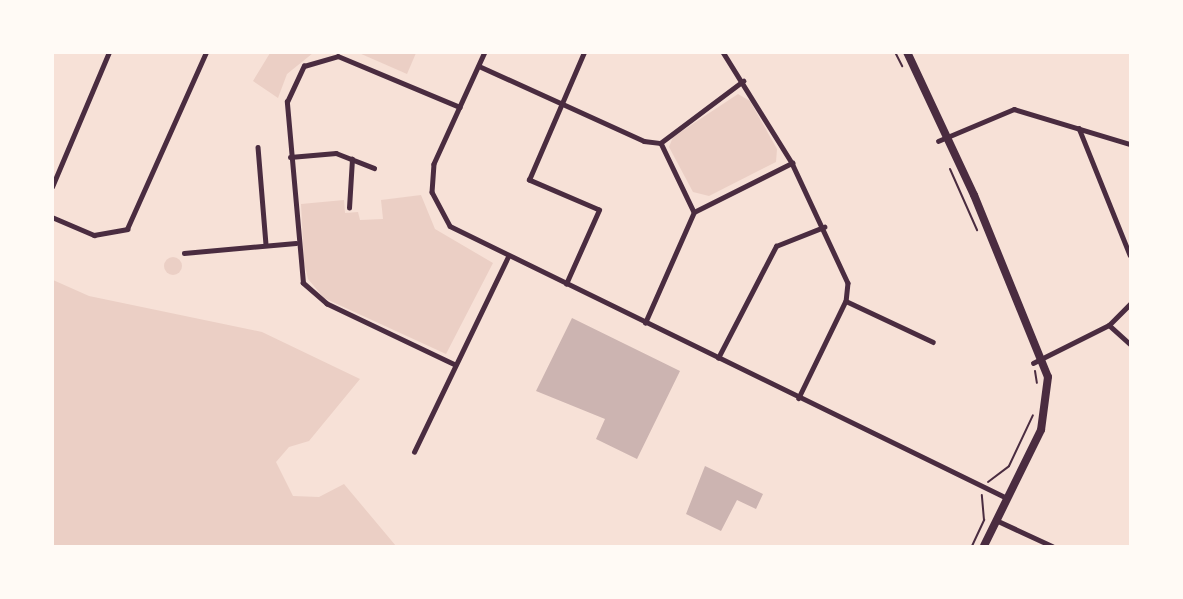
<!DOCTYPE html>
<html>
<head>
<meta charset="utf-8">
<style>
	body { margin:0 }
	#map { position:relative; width:1183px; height:599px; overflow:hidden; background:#f7e1d7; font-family:Roboto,sans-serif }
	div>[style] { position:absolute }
	.green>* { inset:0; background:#ebcfc5 }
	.round { border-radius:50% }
	.building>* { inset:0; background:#ccb4b1 }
	.path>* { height:2px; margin:-1px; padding:0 1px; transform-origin:1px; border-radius:1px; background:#4a2c40 }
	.minor>* { height:4.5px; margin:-2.25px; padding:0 2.25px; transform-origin:2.25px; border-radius:2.25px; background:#4a2c40 }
	.primary>* { height:8px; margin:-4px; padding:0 4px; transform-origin:4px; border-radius:4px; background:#4a2c40 }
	span { translate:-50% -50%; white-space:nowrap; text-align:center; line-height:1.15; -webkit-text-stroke:5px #fffaf5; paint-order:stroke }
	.frame { position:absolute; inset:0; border:54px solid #fffaf5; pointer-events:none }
</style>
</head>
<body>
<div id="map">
	<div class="green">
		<i style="clip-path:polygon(270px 53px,313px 53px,287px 74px,278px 98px,253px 81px)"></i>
		<i style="clip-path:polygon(359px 53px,416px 53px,407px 74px)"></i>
		<i style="clip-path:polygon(738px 94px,750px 101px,777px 149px,776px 162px,709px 196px,693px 192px,669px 147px,673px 137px)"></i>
		<i style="clip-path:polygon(421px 195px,435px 229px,493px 263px,446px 354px,324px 298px,308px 279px,304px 263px,301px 204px,344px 200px,345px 213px,358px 212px,360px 220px,383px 219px,381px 200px)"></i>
		<i class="round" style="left:164px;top:257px;width:18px;height:18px"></i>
		<i style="clip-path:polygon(53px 280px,89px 296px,262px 332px,360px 379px,309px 441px,289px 447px,276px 462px,293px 496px,319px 497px,344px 484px,396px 546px,53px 546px)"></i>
	</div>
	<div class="building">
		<i style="clip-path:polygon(572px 318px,680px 371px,637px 459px,596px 439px,605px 419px,536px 391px)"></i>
		<i style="clip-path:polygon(705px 466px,763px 494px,756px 509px,737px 500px,721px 531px,686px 514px)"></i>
	</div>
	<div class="path">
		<i style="left:895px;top:52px;width:16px;rotate:63deg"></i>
		<i style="left:950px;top:169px;width:67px;rotate:66.1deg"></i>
		<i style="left:1035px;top:371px;width:12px;rotate:81deg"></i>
		<i style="left:988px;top:482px;width:26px;rotate:-37deg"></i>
		<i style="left:1009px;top:466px;width:56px;rotate:-64.8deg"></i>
		<i style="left:972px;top:546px;width:29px;rotate:-65deg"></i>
		<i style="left:984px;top:520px;width:25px;rotate:-95deg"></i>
	</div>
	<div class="minor">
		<i style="left:485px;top:52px;width:123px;rotate:114.5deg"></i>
		<i style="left:434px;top:164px;width:28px;rotate:94deg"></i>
		<i style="left:432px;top:192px;width:38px;rotate:62deg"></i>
		<i style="left:450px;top:226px;width:620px;rotate:26.03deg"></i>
		<i style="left:723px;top:52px;width:131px;rotate:58.1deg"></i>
		<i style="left:792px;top:163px;width:132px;rotate:65deg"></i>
		<i style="left:848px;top:283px;width:18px;rotate:96deg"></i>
		<i style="left:846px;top:301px;width:108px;rotate:115.9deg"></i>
		<i style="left:479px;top:66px;width:181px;rotate:24.4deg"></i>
		<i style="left:644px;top:141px;width:17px;rotate:7deg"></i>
		<i style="left:744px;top:81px;width:104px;rotate:143.2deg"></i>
		<i style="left:661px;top:143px;width:76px;rotate:64.4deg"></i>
		<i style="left:694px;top:212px;width:110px;rotate:-26.6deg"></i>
		<i style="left:1079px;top:128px;width:137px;rotate:68.1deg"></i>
		<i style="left:938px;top:141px;width:82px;rotate:-22.8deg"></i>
		<i style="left:1014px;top:109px;width:121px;rotate:16.8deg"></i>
		<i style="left:258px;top:147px;width:98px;rotate:85.3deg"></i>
		<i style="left:290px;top:157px;width:46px;rotate:-5deg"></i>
		<i style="left:336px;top:153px;width:41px;rotate:21.5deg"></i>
		<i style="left:52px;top:187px;width:147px;rotate:-67.1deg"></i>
		<i style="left:349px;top:208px;width:49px;rotate:-86.5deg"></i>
		<i style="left:52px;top:217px;width:46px;rotate:23.2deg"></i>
		<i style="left:94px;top:235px;width:34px;rotate:-10deg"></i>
		<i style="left:127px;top:229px;width:194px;rotate:-65.9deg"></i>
		<i style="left:184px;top:253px;width:112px;rotate:-5.1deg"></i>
		<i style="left:566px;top:284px;width:81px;rotate:-66deg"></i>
		<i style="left:599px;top:210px;width:76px;rotate:-156.8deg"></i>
		<i style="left:529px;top:180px;width:139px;rotate:-66.7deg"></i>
		<i style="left:846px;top:301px;width:96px;rotate:25.2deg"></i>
		<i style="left:645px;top:323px;width:121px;rotate:-66.2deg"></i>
		<i style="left:1109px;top:325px;width:30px;rotate:-45deg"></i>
		<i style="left:718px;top:358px;width:126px;rotate:-62.6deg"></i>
		<i style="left:776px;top:246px;width:52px;rotate:-21.6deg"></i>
		<i style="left:1033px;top:363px;width:85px;rotate:-26.6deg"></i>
		<i style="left:1109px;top:325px;width:28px;rotate:42deg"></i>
		<i style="left:455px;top:365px;width:142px;rotate:-154.5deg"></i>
		<i style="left:327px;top:304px;width:32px;rotate:-139deg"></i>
		<i style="left:303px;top:283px;width:182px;rotate:-95.1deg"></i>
		<i style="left:287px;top:102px;width:40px;rotate:-65deg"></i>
		<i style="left:304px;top:66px;width:35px;rotate:-16deg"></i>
		<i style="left:338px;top:56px;width:132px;rotate:22.7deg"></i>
		<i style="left:414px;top:452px;width:216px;rotate:-64.3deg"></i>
		<i style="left:996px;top:520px;width:62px;rotate:24.9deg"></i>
	</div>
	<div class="primary">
		<i style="left:907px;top:52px;width:158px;rotate:64.9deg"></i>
		<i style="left:974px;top:195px;width:196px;rotate:67.9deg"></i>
		<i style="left:1048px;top:377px;width:53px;rotate:97.5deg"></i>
		<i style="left:1041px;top:430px;width:129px;rotate:116.2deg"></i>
	</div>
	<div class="frame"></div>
</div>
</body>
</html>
